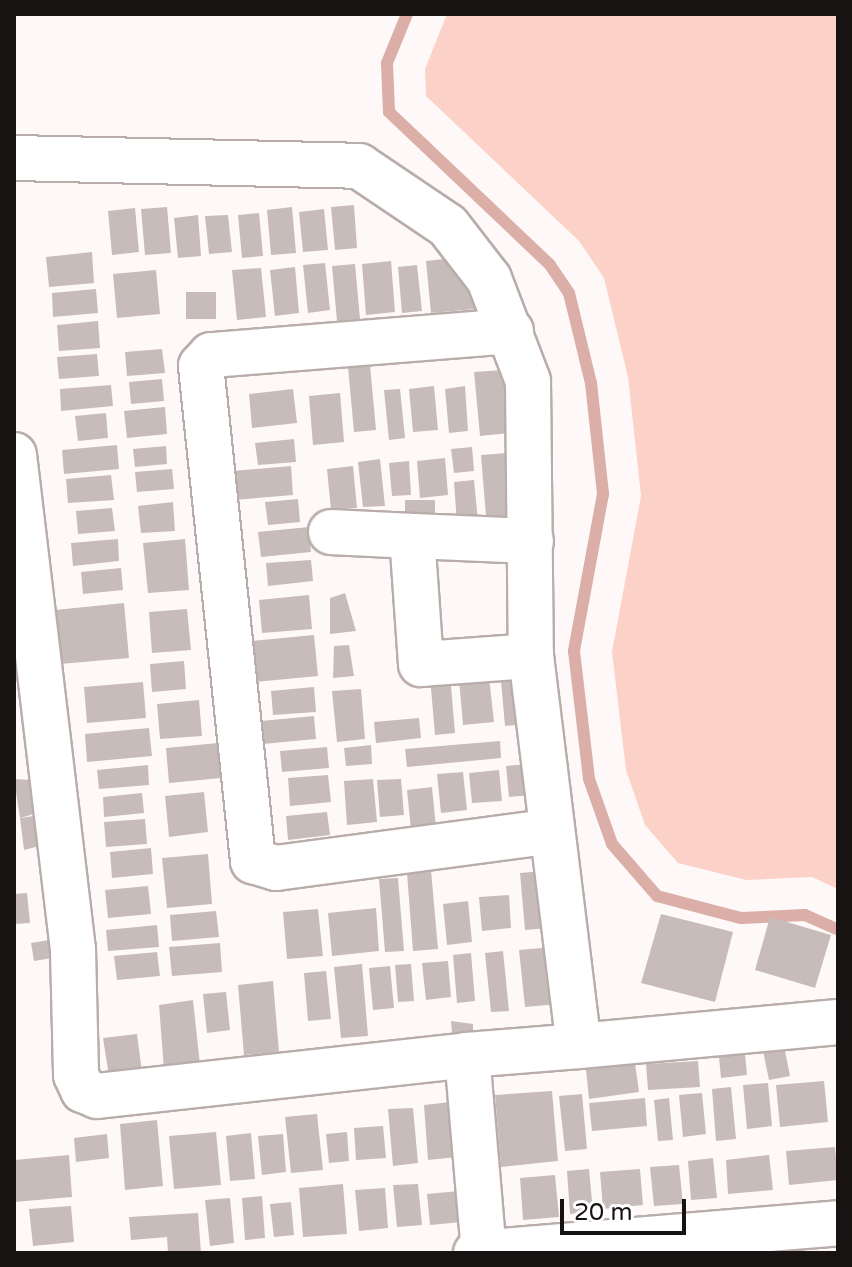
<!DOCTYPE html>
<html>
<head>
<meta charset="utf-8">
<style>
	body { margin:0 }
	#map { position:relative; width:852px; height:1267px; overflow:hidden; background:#fef9f8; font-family:"Varela Round",sans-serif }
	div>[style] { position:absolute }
	.green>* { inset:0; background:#fcd1c8 }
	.stream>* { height:12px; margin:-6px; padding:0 6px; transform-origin:6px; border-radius:6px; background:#dbafa7 }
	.building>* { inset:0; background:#c7bcb9 }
	.roads { filter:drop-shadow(2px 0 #b9adab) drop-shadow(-2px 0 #b9adab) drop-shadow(0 2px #b9adab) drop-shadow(0 -2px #b9adab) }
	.minor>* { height:44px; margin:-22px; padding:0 22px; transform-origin:22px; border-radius:22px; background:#fff }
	span { translate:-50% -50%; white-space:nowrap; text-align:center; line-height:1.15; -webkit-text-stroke:6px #fff; paint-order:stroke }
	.frame { position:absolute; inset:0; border:16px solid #171312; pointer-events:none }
	.scale { position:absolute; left:560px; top:1199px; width:126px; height:36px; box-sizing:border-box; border:4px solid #171312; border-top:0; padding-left:10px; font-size:24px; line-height:28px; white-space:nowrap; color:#171312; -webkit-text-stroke:6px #fff; paint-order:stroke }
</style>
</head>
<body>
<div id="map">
	<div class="green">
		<i style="clip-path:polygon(447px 14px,838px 14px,838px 889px,812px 877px,746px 880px,678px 863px,645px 825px,626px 770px,612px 652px,641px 496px,628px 377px,604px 278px,579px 241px,426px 96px,425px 69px)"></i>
	</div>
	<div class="stream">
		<i style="left:407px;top:14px;width:53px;rotate:112.2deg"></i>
		<i style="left:387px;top:63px;width:49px;rotate:87.7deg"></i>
		<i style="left:389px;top:112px;width:222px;rotate:43.5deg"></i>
		<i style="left:550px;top:265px;width:34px;rotate:56deg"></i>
		<i style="left:569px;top:293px;width:93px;rotate:76.3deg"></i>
		<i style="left:591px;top:383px;width:112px;rotate:83.8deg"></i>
		<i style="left:603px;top:494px;width:160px;rotate:100.5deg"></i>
		<i style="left:574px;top:651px;width:129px;rotate:83.3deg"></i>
		<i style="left:589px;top:779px;width:69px;rotate:70.5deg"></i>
		<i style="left:612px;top:844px;width:69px;rotate:49.1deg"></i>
		<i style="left:657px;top:896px;width:87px;rotate:14.7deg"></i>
		<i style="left:741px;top:918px;width:64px;rotate:-2.7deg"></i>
		<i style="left:805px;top:915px;width:36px;rotate:24deg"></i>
	</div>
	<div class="building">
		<i style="clip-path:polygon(354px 205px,357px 248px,335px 250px,331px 207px)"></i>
		<i style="clip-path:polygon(167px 207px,171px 253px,145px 255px,141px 209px)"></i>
		<i style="clip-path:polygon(292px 207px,296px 253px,271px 255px,267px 210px)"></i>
		<i style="clip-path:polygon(135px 208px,139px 252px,112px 255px,108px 211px)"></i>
		<i style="clip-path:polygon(324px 209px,328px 250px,303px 252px,299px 212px)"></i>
		<i style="clip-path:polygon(259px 213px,263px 256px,242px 258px,238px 215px)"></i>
		<i style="clip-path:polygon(198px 215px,201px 256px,178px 258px,174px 218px)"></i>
		<i style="clip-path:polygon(228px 215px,232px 252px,209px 254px,205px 216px)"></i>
		<i style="clip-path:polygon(92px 252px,94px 283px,49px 287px,46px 257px)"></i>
		<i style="clip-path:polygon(471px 256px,476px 309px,431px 313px,426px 261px)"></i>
		<i style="clip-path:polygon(391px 261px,395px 312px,366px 315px,362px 264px)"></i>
		<i style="clip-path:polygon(325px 263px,330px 310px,308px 313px,303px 265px)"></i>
		<i style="clip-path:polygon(355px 264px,360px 319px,337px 321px,332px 266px)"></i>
		<i style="clip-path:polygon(417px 265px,422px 311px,402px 313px,398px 267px)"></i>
		<i style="clip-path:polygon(295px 267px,299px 313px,275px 316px,270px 270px)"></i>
		<i style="clip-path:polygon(261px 268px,266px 317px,237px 320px,232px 270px)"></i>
		<i style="clip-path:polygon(156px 270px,160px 314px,117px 318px,113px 274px)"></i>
		<i style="clip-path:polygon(96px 289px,98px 313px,53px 317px,52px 293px)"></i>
		<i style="clip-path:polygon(186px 292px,216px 292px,216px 319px,186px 319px)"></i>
		<i style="clip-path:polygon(98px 321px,100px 348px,59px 351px,57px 325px)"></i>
		<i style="clip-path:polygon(162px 349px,165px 373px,127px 376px,125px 352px)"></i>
		<i style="clip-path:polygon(97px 354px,99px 376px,59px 379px,57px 357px)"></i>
		<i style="clip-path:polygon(370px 365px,376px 430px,354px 432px,348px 367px)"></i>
		<i style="clip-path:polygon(503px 370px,509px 433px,480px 436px,474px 372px)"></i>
		<i style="clip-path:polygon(162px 379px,164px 401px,131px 404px,129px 382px)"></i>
		<i style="clip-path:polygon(111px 385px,113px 406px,61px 411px,60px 389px)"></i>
		<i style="clip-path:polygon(434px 386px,438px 430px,413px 432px,409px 389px)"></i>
		<i style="clip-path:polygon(465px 386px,468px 431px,449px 433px,445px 389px)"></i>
		<i style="clip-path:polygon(293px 389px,297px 423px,252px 428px,249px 394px)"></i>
		<i style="clip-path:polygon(400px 389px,405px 438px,389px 440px,384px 390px)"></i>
		<i style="clip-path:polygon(340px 393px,344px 442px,313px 445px,309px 396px)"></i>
		<i style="clip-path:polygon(165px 407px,167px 434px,127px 438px,124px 411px)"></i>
		<i style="clip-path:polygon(106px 413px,108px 438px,78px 441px,75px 416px)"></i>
		<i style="clip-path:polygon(294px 439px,296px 462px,258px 465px,255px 443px)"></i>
		<i style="clip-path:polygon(117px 445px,119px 469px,64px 474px,62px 450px)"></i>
		<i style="clip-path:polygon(166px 446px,167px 464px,135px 467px,133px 449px)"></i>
		<i style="clip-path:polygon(472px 447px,474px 471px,454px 473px,451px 449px)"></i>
		<i style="clip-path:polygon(520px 452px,526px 525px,487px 529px,481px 455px)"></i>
		<i style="clip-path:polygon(445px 458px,448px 495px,420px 498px,417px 461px)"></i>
		<i style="clip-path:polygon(380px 459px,385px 506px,363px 507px,358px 462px)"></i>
		<i style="clip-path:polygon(409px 461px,411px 495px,392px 496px,389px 463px)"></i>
		<i style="clip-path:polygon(291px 466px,293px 495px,234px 500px,232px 471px)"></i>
		<i style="clip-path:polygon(353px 466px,357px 508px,331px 510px,327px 469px)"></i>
		<i style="clip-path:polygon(172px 469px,174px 489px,137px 492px,135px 472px)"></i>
		<i style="clip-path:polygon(111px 475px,114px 500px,68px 503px,66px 479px)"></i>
		<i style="clip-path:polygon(474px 480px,478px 521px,457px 523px,454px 482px)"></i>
		<i style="clip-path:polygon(298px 499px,300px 522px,268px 525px,265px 502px)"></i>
		<i style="clip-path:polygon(405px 500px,435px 500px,435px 527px,405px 526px)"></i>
		<i style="clip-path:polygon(173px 502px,175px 531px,141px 533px,138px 506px)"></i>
		<i style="clip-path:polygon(112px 508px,115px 531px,78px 534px,76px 511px)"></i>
		<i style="clip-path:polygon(309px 527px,311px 552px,261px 557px,258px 532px)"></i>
		<i style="clip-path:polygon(118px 539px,119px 561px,73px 566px,71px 543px)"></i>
		<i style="clip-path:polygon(185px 539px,189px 590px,148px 593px,143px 543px)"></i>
		<i style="clip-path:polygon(311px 560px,313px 581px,268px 586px,266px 563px)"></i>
		<i style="clip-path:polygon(121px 568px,123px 590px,83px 594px,81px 572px)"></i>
		<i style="clip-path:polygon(345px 593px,356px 631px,330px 634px,330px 598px)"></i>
		<i style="clip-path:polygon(309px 595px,312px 629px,262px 633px,259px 600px)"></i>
		<i style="clip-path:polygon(124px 603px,129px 658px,60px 664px,55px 610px)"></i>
		<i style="clip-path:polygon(187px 609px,191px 650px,152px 653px,149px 612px)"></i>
		<i style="clip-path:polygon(314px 635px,318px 676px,255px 682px,251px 641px)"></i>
		<i style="clip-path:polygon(349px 645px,354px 676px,333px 678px,334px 646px)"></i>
		<i style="clip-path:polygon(184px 661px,186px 689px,152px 692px,150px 664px)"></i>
		<i style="clip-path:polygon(450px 674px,455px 733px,435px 735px,430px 677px)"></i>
		<i style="clip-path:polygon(489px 677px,494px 722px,463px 725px,459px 679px)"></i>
		<i style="clip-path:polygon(524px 679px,529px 724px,505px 726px,501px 681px)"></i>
		<i style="clip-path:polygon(143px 682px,146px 718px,87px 723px,84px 687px)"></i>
		<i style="clip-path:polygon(314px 687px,316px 712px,273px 715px,271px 691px)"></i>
		<i style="clip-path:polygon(361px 689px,365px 739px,337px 742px,332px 691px)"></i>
		<i style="clip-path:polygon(199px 700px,202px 736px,160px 739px,157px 704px)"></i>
		<i style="clip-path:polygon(314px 716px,316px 739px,263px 744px,261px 721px)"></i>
		<i style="clip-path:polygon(419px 718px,421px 738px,376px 743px,374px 722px)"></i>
		<i style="clip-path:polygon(149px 728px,152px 756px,87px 762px,85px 734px)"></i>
		<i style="clip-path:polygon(500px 741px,501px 758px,407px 767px,405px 749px)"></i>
		<i style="clip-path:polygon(218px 743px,221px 778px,169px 783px,166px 748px)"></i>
		<i style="clip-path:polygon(371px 745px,372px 764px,346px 766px,344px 748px)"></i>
		<i style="clip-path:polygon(327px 747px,329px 768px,282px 772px,280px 751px)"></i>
		<i style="clip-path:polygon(528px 764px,531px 795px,509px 797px,506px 766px)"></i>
		<i style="clip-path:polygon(148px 765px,149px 785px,99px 789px,97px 770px)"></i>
		<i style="clip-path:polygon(499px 770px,502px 801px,472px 803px,469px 773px)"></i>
		<i style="clip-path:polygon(463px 772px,467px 810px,441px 813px,437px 774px)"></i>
		<i style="clip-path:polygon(328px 775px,331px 802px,290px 806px,288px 778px)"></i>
		<i style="clip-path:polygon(14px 779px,47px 781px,48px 810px,20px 818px)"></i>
		<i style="clip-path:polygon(373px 779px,377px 822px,347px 825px,344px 781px)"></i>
		<i style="clip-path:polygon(401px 779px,404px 815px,380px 817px,377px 780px)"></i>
		<i style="clip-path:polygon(432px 787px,437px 838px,412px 840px,407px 790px)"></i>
		<i style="clip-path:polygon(204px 792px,208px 832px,169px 837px,165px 796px)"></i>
		<i style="clip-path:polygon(142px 793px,144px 813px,104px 817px,103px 797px)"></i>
		<i style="clip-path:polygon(327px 812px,330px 835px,288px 840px,286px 816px)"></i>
		<i style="clip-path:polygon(48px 814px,51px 843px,24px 850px,20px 818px)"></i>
		<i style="clip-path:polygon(145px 819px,147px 844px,106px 847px,104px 822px)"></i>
		<i style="clip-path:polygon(151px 848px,153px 874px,112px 878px,110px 852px)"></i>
		<i style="clip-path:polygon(208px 854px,212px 904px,167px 908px,162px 858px)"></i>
		<i style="clip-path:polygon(431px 870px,438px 949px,413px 951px,407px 873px)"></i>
		<i style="clip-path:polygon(544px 871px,549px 928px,525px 930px,520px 873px)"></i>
		<i style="clip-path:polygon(398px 878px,404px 951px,385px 952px,379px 879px)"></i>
		<i style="clip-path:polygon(148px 886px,151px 914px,108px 918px,105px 890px)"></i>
		<i style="clip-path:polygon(27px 893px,30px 923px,14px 924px,14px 894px)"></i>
		<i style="clip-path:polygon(509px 895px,511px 928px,482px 931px,479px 897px)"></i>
		<i style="clip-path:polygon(468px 901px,472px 942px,447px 945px,443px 904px)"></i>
		<i style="clip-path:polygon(376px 908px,379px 951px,332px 956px,328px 913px)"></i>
		<i style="clip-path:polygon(318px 909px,323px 956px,287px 959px,283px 912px)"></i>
		<i style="clip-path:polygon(216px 911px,219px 937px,172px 941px,170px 915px)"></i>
		<i style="clip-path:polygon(661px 914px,733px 932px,715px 1002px,641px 983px)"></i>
		<i style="clip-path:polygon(770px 917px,831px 935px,815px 988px,755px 970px)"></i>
		<i style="clip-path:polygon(157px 925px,159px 947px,108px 951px,106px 930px)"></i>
		<i style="clip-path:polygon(55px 939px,64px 956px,34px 961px,31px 943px)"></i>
		<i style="clip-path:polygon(220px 943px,222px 972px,172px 976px,169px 947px)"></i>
		<i style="clip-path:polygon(553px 947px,558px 1004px,525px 1007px,519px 950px)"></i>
		<i style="clip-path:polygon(503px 951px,509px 1011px,491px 1012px,485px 953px)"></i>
		<i style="clip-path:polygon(157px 952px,160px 976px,117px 980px,114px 956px)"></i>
		<i style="clip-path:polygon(471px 953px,475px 1001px,457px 1003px,453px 955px)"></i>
		<i style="clip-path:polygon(448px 961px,451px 997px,426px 1000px,422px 963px)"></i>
		<i style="clip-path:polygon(362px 964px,368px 1036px,341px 1038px,334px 967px)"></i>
		<i style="clip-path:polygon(411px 964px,414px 1001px,398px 1002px,395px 965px)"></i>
		<i style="clip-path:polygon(390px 966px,394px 1008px,373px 1010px,369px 968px)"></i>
		<i style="clip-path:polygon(326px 971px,331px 1019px,308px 1021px,304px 973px)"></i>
		<i style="clip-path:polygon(273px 981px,279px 1052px,244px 1055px,238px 985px)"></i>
		<i style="clip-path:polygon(226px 992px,230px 1030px,207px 1033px,203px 994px)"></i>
		<i style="clip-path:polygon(193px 1000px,200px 1065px,164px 1070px,159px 1005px)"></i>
		<i style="clip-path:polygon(451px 1021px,473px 1024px,473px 1032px,452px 1033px)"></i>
		<i style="clip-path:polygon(137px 1034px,142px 1072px,109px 1076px,103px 1038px)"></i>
		<i style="clip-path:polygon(784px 1046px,790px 1076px,769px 1080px,763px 1051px)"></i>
		<i style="clip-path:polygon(745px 1054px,747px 1075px,721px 1078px,719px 1057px)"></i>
		<i style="clip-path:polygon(698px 1061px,700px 1087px,648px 1090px,646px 1064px)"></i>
		<i style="clip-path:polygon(635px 1063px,639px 1092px,589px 1099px,586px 1069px)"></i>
		<i style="clip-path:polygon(824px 1081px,828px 1122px,780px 1127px,776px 1085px)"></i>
		<i style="clip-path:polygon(768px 1083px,772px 1126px,747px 1129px,743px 1085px)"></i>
		<i style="clip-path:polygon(731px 1087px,736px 1139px,716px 1141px,712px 1089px)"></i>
		<i style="clip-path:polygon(552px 1091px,558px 1161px,501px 1167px,495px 1095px)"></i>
		<i style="clip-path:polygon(702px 1093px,706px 1134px,683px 1137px,679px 1095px)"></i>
		<i style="clip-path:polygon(582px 1094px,587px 1149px,565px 1151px,559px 1096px)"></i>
		<i style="clip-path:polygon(645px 1098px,647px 1126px,592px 1131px,589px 1103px)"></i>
		<i style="clip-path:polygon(669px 1098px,673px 1140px,658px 1141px,654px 1100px)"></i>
		<i style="clip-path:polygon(451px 1102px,457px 1157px,428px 1160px,424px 1105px)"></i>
		<i style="clip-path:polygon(413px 1108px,418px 1163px,393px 1166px,388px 1109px)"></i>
		<i style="clip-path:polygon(317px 1114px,323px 1170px,291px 1173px,285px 1117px)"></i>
		<i style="clip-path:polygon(157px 1120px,163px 1186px,125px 1190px,120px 1124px)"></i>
		<i style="clip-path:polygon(383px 1126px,386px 1158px,356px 1160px,354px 1128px)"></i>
		<i style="clip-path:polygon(216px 1132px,221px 1185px,174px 1189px,169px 1136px)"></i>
		<i style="clip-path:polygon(347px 1132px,349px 1161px,329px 1163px,326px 1134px)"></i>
		<i style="clip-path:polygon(251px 1133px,255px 1179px,230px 1181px,226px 1136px)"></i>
		<i style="clip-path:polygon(107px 1134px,109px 1158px,76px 1162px,74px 1138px)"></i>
		<i style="clip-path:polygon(283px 1134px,286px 1172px,262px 1175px,258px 1136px)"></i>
		<i style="clip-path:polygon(835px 1147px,838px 1180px,789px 1185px,786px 1151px)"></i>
		<i style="clip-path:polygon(69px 1155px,72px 1197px,14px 1202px,14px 1160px)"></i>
		<i style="clip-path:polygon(769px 1155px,773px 1190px,728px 1194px,726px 1160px)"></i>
		<i style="clip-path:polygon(713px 1158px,717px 1198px,691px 1200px,688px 1161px)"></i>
		<i style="clip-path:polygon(679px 1165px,683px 1204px,654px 1206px,650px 1167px)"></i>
		<i style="clip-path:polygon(589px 1169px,593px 1212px,570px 1214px,567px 1171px)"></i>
		<i style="clip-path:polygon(640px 1169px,643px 1205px,603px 1209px,600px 1172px)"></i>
		<i style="clip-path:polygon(555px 1175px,559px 1217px,523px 1220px,520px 1178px)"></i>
		<i style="clip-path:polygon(343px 1184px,347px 1234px,303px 1237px,299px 1188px)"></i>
		<i style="clip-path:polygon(418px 1184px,422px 1225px,397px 1227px,393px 1185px)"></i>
		<i style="clip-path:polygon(385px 1188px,388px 1228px,359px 1231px,355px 1190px)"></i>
		<i style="clip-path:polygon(459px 1191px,462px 1222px,430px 1225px,427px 1194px)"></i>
		<i style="clip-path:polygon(262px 1196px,265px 1238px,245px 1240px,242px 1198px)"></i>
		<i style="clip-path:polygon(230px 1198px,234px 1243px,210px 1246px,205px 1200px)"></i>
		<i style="clip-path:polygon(291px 1202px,294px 1235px,274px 1237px,270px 1204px)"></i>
		<i style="clip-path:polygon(71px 1206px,74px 1242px,33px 1246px,29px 1209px)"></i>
		<i style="clip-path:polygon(198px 1213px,201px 1253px,168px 1253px,167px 1237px,131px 1240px,129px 1217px)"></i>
	</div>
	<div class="roads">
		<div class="minor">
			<i style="left:14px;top:158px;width:345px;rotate:1.3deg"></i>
			<i style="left:359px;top:166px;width:107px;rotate:34deg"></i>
			<i style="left:448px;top:226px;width:67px;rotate:52.3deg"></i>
			<i style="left:489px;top:279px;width:109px;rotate:69.1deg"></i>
			<i style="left:528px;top:381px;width:275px;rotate:89.4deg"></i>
			<i style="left:531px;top:656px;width:393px;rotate:83deg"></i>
			<i style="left:579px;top:1046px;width:112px;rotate:175.4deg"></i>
			<i style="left:467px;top:1055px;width:199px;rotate:85.1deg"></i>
			<i style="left:511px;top:331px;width:301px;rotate:175.4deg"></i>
			<i style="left:211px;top:355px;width:15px;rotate:132deg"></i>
			<i style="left:201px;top:366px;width:498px;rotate:84deg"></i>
			<i style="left:253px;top:861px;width:24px;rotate:17deg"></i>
			<i style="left:276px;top:868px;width:278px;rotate:-7.6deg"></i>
			<i style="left:14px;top:455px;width:499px;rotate:83.2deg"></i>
			<i style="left:73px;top:950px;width:125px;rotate:88.6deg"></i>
			<i style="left:76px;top:1075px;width:17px;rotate:65deg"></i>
			<i style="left:83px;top:1090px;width:15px;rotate:23deg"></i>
			<i style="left:97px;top:1096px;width:372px;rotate:-6.3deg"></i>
			<i style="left:331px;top:532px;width:81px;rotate:2.8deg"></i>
			<i style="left:531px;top:656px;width:110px;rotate:175.8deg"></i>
			<i style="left:421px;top:664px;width:128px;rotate:-94deg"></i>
			<i style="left:412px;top:536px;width:119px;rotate:2.4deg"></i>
			<i style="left:579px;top:1046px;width:260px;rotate:-5.3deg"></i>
			<i style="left:476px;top:1253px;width:363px;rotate:-4.7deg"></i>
		</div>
	</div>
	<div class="frame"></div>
	<div class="scale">20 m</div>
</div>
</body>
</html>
